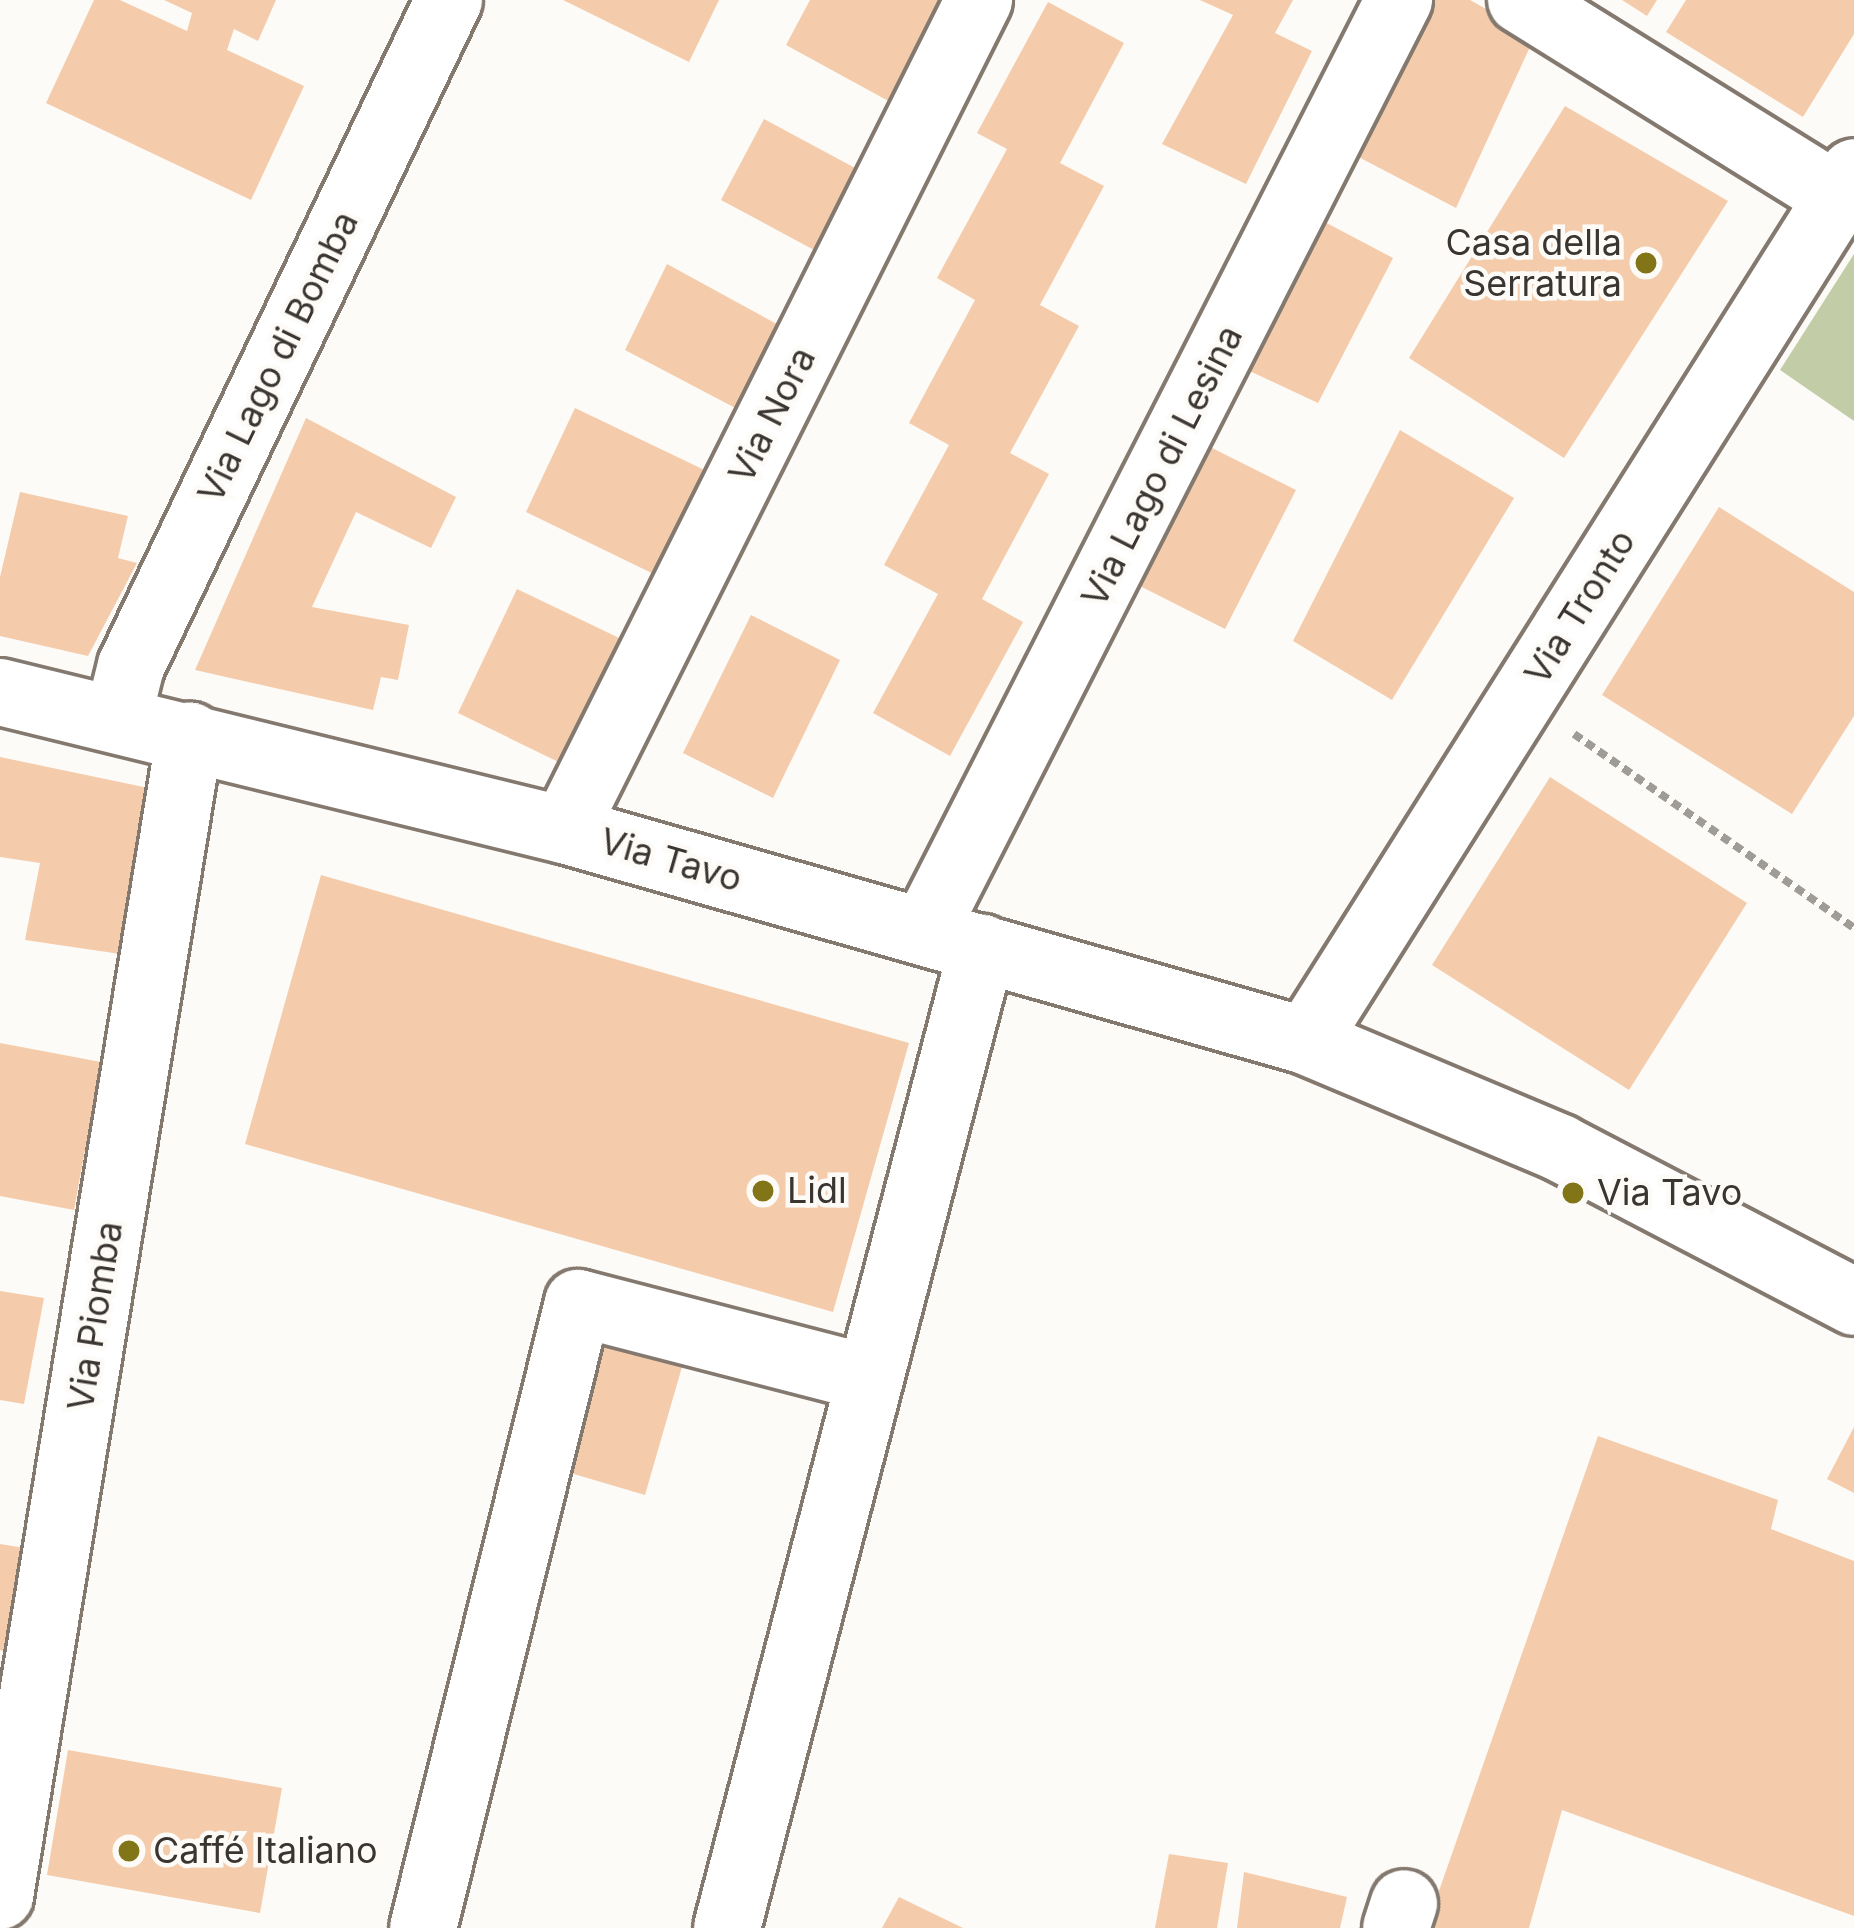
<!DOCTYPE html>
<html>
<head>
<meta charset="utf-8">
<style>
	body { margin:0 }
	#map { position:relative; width:1854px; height:1928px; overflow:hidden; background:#fdfbf8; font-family:Inter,sans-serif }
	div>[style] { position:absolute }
	.green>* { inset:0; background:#c2cda7 }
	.building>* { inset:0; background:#f4ccab }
	.path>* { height:8px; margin-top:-4px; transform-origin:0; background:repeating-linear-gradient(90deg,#9f9c98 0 9px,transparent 0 15px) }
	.roads { filter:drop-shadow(3px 0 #84796f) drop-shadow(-3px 0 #84796f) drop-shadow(0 3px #84796f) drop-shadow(0 -3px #84796f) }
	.minor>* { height:66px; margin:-33px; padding:0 33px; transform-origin:33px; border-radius:33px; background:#fff }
	.dots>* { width:33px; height:33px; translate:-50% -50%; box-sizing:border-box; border:6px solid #fdfbf8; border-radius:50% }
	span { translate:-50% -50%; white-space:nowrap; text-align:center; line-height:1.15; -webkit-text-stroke:9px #fdfbf8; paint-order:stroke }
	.poi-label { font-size:36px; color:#3a3531 }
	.right { translate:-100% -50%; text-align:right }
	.left { translate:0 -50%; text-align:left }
	.street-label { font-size:36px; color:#3a3531 }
</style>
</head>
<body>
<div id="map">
	<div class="green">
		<i style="clip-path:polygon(1854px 254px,1854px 421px,1780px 370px)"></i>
	</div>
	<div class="building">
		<i style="clip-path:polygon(94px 0,120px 0,187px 31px,192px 13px,164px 0,276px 0,258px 41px,234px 29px,227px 50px,304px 86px,251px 200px,46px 103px)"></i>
		<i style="clip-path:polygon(563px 0,719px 0,689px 62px)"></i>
		<i style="clip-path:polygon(810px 0,948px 0,903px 109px,786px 45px)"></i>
		<i style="clip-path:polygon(1200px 0,1293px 0,1275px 33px,1312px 51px,1246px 184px,1162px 144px,1233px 15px)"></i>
		<i style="clip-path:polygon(1434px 0,1470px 0,1535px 36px,1456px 208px,1349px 152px,1391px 56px)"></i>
		<i style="clip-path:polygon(1622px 0,1657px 0,1647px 16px)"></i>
		<i style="clip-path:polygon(1686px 0,1854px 0,1854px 34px,1803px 117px,1666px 32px)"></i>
		<i style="clip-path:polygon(1048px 2px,1124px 43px,1060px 163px,1104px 186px,1040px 305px,1079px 326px,1010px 453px,1049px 474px,982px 599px,1023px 622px,950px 756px,873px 713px,938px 594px,884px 565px,949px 445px,909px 423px,975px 300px,937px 278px,1007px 149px,977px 133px)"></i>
		<i style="clip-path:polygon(1565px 106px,1728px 201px,1564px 458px,1409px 358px)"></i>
		<i style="clip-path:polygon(764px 119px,870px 176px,827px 257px,721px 200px)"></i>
		<i style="clip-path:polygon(1302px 210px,1393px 258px,1318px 403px,1228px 361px)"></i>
		<i style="clip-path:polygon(667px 264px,786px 329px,741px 411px,625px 350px)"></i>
		<i style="clip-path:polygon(575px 408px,717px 476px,668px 581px,526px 512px)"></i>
		<i style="clip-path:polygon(306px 418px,456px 497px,431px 548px,356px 512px,312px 607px,409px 625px,398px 680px,381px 677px,373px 710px,195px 670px)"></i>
		<i style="clip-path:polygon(1400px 430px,1514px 498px,1392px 700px,1293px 641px)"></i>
		<i style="clip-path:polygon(1204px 444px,1296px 490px,1225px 629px,1134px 583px)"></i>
		<i style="clip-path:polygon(20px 492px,128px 516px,118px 558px,137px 563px,88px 656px,0 636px,0 577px)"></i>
		<i style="clip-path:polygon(1719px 507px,1854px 592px,1854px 716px,1792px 814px,1602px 695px)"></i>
		<i style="clip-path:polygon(517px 589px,638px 647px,579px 772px,458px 713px)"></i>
		<i style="clip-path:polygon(751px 615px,840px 660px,773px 798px,683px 753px)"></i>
		<i style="clip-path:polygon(0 757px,158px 790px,127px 955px,25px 940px,40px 863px,0 857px)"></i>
		<i style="clip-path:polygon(1550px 777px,1747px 903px,1629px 1090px,1432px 965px)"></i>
		<i style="clip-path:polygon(321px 875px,909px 1043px,833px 1312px,245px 1144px)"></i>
		<i style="clip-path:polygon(0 1043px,101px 1062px,74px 1210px,0 1196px)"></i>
		<i style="clip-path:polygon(0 1291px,44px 1298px,24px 1404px,0 1400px)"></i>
		<i style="clip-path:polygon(606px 1337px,684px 1360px,645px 1495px,567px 1472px)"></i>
		<i style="clip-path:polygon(1854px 1427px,1854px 1493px,1827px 1479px)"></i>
		<i style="clip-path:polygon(1598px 1436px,1778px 1500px,1771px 1529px,1854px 1561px,1854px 1916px,1562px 1810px,1529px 1928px,1426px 1928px)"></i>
		<i style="clip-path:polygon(0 1544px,25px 1548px,8px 1652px,0 1650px)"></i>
		<i style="clip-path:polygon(68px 1750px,282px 1788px,260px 1913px,47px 1875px)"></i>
		<i style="clip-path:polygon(1169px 1854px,1228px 1863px,1217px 1928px,1155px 1928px)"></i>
		<i style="clip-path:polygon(1244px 1872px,1347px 1897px,1340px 1928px,1237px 1928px)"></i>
		<i style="clip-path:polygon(899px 1897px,963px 1928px,882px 1928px)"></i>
	</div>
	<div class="path">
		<i style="left:1574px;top:734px;width:341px;rotate:34.7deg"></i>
	</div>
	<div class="roads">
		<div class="minor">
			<i style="left:1521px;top:0;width:373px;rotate:31.9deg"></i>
			<i style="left:0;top:692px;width:581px;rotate:13.75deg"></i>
			<i style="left:564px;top:830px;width:771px;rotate:15.87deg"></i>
			<i style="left:1306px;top:1041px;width:276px;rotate:22.8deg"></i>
			<i style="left:1560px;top:1148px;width:332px;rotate:27.6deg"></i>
			<i style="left:118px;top:718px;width:54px;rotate:-76deg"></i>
			<i style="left:131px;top:666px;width:738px;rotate:-64.48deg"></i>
			<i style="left:564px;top:830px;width:928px;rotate:-63.43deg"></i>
			<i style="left:924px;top:932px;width:1046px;rotate:-62.99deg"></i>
			<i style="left:1306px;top:1041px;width:1027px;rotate:-57.76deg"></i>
			<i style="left:0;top:1896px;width:1176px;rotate:-80.71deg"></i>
			<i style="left:423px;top:1928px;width:644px;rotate:-76.07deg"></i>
			<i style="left:578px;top:1303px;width:301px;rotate:14.5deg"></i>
			<i style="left:727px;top:1928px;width:1013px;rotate:-75.41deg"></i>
			<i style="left:1396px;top:1928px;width:26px;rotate:-72deg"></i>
		</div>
	</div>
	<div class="dots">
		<i style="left:1646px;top:263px;background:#817518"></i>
		<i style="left:763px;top:1191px;background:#817518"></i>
		<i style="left:1573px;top:1193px;background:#817518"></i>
		<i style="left:129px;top:1851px;background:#817518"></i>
	</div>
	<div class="poi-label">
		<span class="right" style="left:1622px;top:263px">Casa della<br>Serratura</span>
		<span class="left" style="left:787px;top:1191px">Lidl</span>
		<span class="left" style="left:1597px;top:1193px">Via Tavo</span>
		<span class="left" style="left:153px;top:1851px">Caffé Italiano</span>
	</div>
	<div class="street-label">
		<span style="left:278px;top:357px;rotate:-64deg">Via Lago di Bomba</span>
		<span style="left:772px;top:415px;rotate:-63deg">Via Nora</span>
		<span style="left:1162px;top:466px;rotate:-63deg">Via Lago di Lesina</span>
		<span style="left:1580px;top:607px;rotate:-58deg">Via Tronto</span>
		<span style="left:671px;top:860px;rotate:16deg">Via Tavo</span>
		<span style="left:95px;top:1316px;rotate:-81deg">Via Piomba</span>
	</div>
</div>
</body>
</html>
